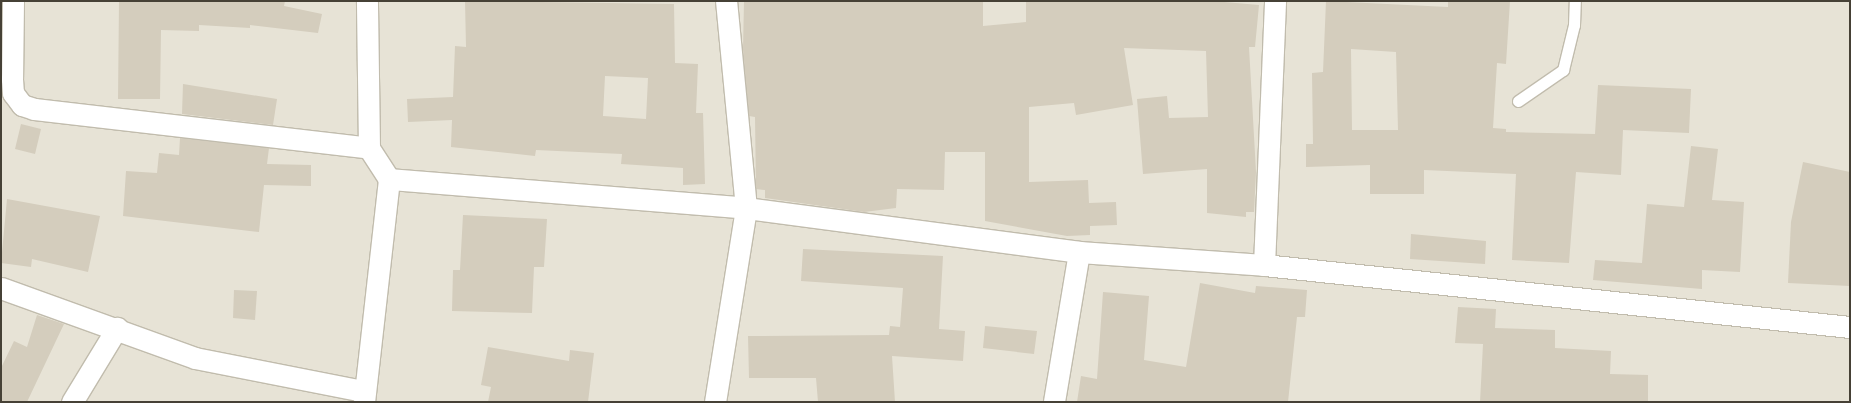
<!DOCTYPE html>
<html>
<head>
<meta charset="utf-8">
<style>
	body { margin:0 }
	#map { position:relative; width:1851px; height:403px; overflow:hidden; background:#f3f0e7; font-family:Roboto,sans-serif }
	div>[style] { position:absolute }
	.residential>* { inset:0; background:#e7e3d6 }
	.building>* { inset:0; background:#d4cdbd }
	.roads { filter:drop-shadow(1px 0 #c1bcad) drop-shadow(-1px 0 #c1bcad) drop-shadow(0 1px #c1bcad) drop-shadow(0 -1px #c1bcad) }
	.service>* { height:11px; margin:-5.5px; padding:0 5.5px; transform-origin:5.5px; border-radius:5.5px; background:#fff }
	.minor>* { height:21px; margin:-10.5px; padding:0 10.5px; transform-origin:10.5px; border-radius:10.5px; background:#fff }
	span { translate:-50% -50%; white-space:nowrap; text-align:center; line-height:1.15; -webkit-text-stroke:4px #fff; paint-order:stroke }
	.frame { position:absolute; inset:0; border:2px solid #464136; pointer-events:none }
</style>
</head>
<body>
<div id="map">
	<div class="residential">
		<i style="clip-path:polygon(1px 1px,1850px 1px,1850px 402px,1px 402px)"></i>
	</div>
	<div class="building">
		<i style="clip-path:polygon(119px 1px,285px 1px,284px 6px,322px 14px,318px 33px,250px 25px,250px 28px,199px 25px,199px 31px,161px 30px,160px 99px,118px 99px)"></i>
		<i style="clip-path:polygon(evenodd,465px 1px,674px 4px,675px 63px,698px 64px,696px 113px,703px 113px,705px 184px,683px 185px,683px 168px,621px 164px,622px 154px,536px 150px,535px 156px,451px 147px,452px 120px,408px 122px,407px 99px,453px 97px,455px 46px,466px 47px,465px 1px,605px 76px,648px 78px,646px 119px,603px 116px,605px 76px)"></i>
		<i style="clip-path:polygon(744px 1px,983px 1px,983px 26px,1026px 22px,1026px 1px,1213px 1px,1259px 5px,1255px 47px,1249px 47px,1256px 172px,1254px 212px,1246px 212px,1246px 217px,1207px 213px,1207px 169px,1143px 174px,1137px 99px,1167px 96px,1169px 118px,1208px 117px,1206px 51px,1124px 48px,1133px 105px,1076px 115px,1074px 103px,1029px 107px,1029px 182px,1088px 180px,1089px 203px,1116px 202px,1117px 225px,1090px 226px,1090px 235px,1067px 236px,985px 221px,985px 152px,945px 152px,944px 190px,897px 189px,896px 208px,864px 212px,765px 198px,765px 190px,756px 189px,755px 117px,749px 116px,743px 50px)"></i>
		<i style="clip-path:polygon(evenodd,1326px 1px,1448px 7px,1448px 1px,1510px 1px,1506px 64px,1497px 63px,1493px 128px,1506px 129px,1506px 132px,1595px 134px,1598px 85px,1691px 89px,1689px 133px,1623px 130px,1621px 175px,1576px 172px,1569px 263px,1512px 260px,1516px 174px,1424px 170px,1424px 194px,1370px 194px,1370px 165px,1306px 167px,1306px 144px,1313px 144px,1312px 73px,1323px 72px,1326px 1px,1351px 49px,1396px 52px,1398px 130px,1352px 130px,1351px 49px)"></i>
		<i style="clip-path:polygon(183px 84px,277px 99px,273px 125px,182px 114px)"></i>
		<i style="clip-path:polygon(21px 124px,41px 129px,35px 154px,15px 149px)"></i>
		<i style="clip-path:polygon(180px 138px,269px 148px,267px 164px,311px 165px,311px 186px,264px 185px,259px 232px,123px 216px,126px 171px,157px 173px,159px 153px,179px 155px)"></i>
		<i style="clip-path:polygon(1691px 146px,1718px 149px,1712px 200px,1744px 202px,1740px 272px,1702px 270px,1702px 289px,1593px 280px,1595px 260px,1642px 263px,1647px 204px,1684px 207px)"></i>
		<i style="clip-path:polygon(1803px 162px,1850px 172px,1850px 286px,1788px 283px,1791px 222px)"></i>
		<i style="clip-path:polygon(7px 199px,100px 216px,88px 272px,32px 259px,31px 267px,1px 263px)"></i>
		<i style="clip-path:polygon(463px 215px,547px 219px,544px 267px,534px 267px,532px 313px,452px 311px,453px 270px,460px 270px)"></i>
		<i style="clip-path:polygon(1411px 234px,1486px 241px,1485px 264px,1410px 259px)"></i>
		<i style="clip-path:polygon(803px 249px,943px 256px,939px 329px,965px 331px,963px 361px,892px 356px,895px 402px,818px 402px,816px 378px,749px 378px,748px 336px,889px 335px,890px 326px,900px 327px,903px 288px,801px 281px)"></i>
		<i style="clip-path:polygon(1200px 283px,1255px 293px,1256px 286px,1307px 290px,1305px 317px,1297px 317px,1288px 402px,1077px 402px,1081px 376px,1097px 379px,1103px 292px,1149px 296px,1144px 360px,1186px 367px)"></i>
		<i style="clip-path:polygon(234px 290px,257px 291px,255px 320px,233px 318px)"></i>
		<i style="clip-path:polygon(1458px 307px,1496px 309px,1495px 328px,1555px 330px,1555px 348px,1611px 351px,1610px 374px,1648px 375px,1648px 402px,1480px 402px,1483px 344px,1455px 343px)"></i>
		<i style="clip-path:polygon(37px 315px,64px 324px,27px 402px,1px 402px,1px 368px,14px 341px,27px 347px)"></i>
		<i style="clip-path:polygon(985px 326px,1037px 331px,1034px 354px,983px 348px)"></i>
		<i style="clip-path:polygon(488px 347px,569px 361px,570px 350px,594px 353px,588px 402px,488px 402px,491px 387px,481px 385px)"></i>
	</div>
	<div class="roads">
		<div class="service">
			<i style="left:1518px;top:101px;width:55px;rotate:-34.6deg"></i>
			<i style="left:1563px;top:70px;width:46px;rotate:-76.3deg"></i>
			<i style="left:1574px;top:25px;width:24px;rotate:-88deg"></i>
		</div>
		<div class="minor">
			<i style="left:13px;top:1px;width:78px;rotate:90.7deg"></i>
			<i style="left:12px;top:79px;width:14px;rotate:86deg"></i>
			<i style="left:13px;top:93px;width:15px;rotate:53deg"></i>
			<i style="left:22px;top:105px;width:13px;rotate:18deg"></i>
			<i style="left:34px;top:109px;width:337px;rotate:6.6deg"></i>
			<i style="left:389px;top:179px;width:358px;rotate:4.6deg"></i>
			<i style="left:746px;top:208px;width:336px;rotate:7.5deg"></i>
			<i style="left:1079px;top:252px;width:152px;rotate:99.5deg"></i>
			<i style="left:1079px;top:252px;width:185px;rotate:4deg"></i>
			<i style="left:1264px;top:265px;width:589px;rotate:6.04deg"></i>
			<i style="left:1264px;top:265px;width:264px;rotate:-87.6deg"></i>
			<i style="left:1px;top:288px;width:206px;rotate:19.8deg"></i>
			<i style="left:195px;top:358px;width:171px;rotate:11.1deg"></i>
			<i style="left:72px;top:402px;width:87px;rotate:-58.7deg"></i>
			<i style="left:364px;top:402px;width:224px;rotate:-83.6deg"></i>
			<i style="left:389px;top:179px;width:37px;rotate:-123deg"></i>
			<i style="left:369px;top:148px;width:147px;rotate:-90.8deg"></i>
			<i style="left:715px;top:402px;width:196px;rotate:-80.9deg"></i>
			<i style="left:746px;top:208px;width:208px;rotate:-95.5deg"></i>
		</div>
	</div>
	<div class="frame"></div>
</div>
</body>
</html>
